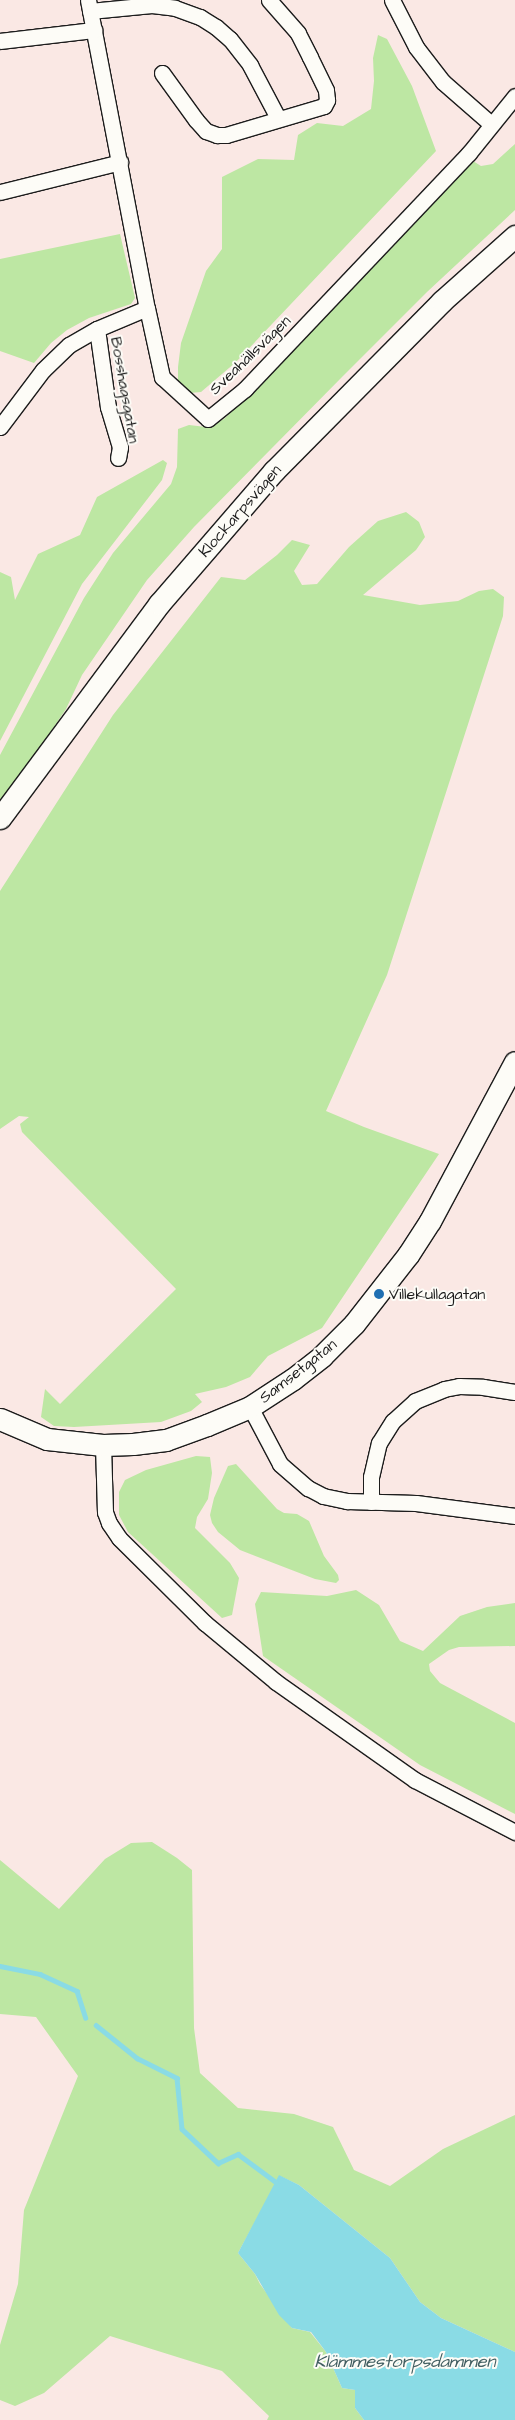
<!DOCTYPE html>
<html>
<head>
<meta charset="utf-8">
<style>
	body { margin:0 }
	#map { position:relative; width:515px; height:2420px; overflow:hidden; background:#fae8e4; font-family:"Architects Daughter",sans-serif }
	div>[style] { position:absolute }
	.green>* { inset:0; background:#bde7a3 }
	.water>* { inset:0; background:#8adbe5 }
	.stream>* { height:4.5px; margin:-2.25px; padding:0 2.25px; transform-origin:2.25px; border-radius:2.25px; background:#8adbe5 }
	.roads { filter:drop-shadow(1px 0 #1c1c1c) drop-shadow(-1px 0 #1c1c1c) drop-shadow(0 1px #1c1c1c) drop-shadow(0 -1px #1c1c1c) }
	.street>* { height:15px; margin:-7.5px; padding:0 7.5px; transform-origin:7.5px; border-radius:7.5px; background:#fdfcf7 }
	.secondary>* { height:21px; margin:-10.5px; padding:0 10.5px; transform-origin:10.5px; border-radius:10.5px; background:#fdfcf7 }
	.dots>* { width:14px; height:14px; translate:-50% -50%; box-sizing:border-box; border:2px solid #fdfcf7; border-radius:50% }
	span { translate:-50% -50%; white-space:nowrap; text-align:center; line-height:1.15; -webkit-text-stroke:4px #fdfcf7; paint-order:stroke }
	.street-label { font-size:16px; color:#1c1c1c }
	.poi-label { font-size:16px; color:#1c1c1c }
	.left { translate:0 -50%; text-align:left }
	.water-label { font-size:18px; color:#425f62; font-style:italic }
</style>
</head>
<body>
<div id="map">
	<div class="green">
		<i style="clip-path:polygon(378px 35px,387px 39px,412px 86px,436px 151px,236px 362px,201px 392px,190px 393px,178px 386px,178px 367px,181px 343px,206px 271px,222px 249px,222px 177px,258px 159px,294px 160px,298px 135px,317px 123px,343px 126px,371px 109px,374px 81px,373px 58px)"></i>
		<i style="clip-path:polygon(515px 144px,515px 210px,427px 292px,343px 376px,194px 527px,147px 580px,82px 675px,66px 709px,0 807px,0 755px,84px 598px,113px 553px,171px 484px,177px 467px,178px 429px,189px 425px,206px 427px,224px 419px,386px 254px,473px 161px,481px 166px,493px 164px)"></i>
		<i style="clip-path:polygon(120px 234px,135px 298px,131px 304px,89px 318px,67px 330px,51px 343px,34px 363px,0 351px,0 259px)"></i>
		<i style="clip-path:polygon(163px 460px,167px 463px,162px 480px,82px 584px,0 741px,0 572px,11px 577px,15px 600px,38px 554px,80px 535px,97px 497px)"></i>
		<i style="clip-path:polygon(406px 512px,419px 522px,425px 537px,416px 550px,363px 595px,420px 605px,458px 601px,479px 591px,493px 589px,504px 597px,503px 616px,387px 975px,326px 1111px,364px 1127px,439px 1154px,322px 1328px,268px 1356px,250px 1377px,226px 1387px,195px 1394px,202px 1402px,191px 1411px,161px 1422px,74px 1427px,54px 1426px,41px 1417px,45px 1389px,60px 1404px,176px 1289px,22px 1132px,20px 1124px,29px 1117px,19px 1116px,0 1129px,0 891px,113px 715px,221px 577px,245px 580px,277px 555px,292px 540px,310px 545px,294px 571px,302px 585px,317px 584px,349px 547px,378px 521px)"></i>
		<i style="clip-path:polygon(196px 1456px,210px 1457px,212px 1473px,208px 1499px,197px 1517px,195px 1528px,230px 1563px,239px 1578px,232px 1615px,222px 1618px,128px 1532px,119px 1515px,119px 1492px,125px 1480px,146px 1470px)"></i>
		<i style="clip-path:polygon(236px 1464px,277px 1509px,284px 1513px,297px 1514px,309px 1521px,324px 1556px,338px 1575px,339px 1580px,336px 1583px,315px 1579px,240px 1550px,218px 1532px,212px 1523px,210px 1515px,214px 1498px,228px 1466px)"></i>
		<i style="clip-path:polygon(356px 1590px,379px 1605px,400px 1641px,423px 1651px,460px 1616px,487px 1607px,515px 1603px,515px 1646px,459px 1647px,449px 1650px,429px 1664px,430px 1671px,440px 1683px,515px 1723px,515px 1814px,420px 1765px,263px 1656px,255px 1604px,261px 1592px,327px 1596px)"></i>
		<i style="clip-path:polygon(152px 1842px,177px 1858px,192px 1870px,194px 2028px,200px 2073px,238px 2108px,294px 2114px,333px 2127px,354px 2170px,390px 2186px,443px 2149px,515px 2115px,515px 2352px,441px 2318px,420px 2302px,390px 2258px,299px 2185px,280px 2176px,238px 2253px,255px 2274px,260px 2284px,292px 2328px,310px 2332px,326px 2352px,342px 2388px,355px 2390px,355px 2408px,364px 2420px,267px 2420px,269px 2416px,222px 2371px,110px 2336px,44px 2393px,15px 2406px,0 2400px,0 2345px,18px 2284px,24px 2210px,78px 2076px,36px 2017px,0 2014px,0 1860px,59px 1909px,105px 1859px,131px 1843px)"></i>
	</div>
	<div class="water">
		<i style="clip-path:polygon(279px 2175px,299px 2185px,390px 2258px,420px 2302px,441px 2318px,515px 2352px,515px 2420px,364px 2420px,355px 2408px,355px 2390px,342px 2388px,326px 2352px,311px 2332px,292px 2328px,279px 2315px,255px 2274px,238px 2253px)"></i>
	</div>
	<div class="stream">
		<i style="left:0;top:1966px;width:41px;rotate:11.3deg"></i>
		<i style="left:40px;top:1974px;width:41px;rotate:24.7deg"></i>
		<i style="left:77px;top:1991px;width:28px;rotate:72deg"></i>
		<i style="left:96px;top:2025px;width:53px;rotate:38.8deg"></i>
		<i style="left:137px;top:2058px;width:45px;rotate:26.6deg"></i>
		<i style="left:177px;top:2078px;width:51px;rotate:84.4deg"></i>
		<i style="left:182px;top:2129px;width:50px;rotate:43.4deg"></i>
		<i style="left:218px;top:2163px;width:22px;rotate:-24deg"></i>
		<i style="left:238px;top:2154px;width:47px;rotate:36.4deg"></i>
	</div>
	<div class="roads">
		<div class="street">
			<i style="left:88px;top:0;width:314px;rotate:79.2deg"></i>
			<i style="left:147px;top:308px;width:71px;rotate:77.7deg"></i>
			<i style="left:162px;top:377px;width:62px;rotate:42.4deg"></i>
			<i style="left:208px;top:419px;width:48px;rotate:-39deg"></i>
			<i style="left:245px;top:389px;width:325px;rotate:-46.5deg"></i>
			<i style="left:469px;top:153px;width:73px;rotate:-51.1deg"></i>
			<i style="left:392px;top:0;width:53px;rotate:62.9deg"></i>
			<i style="left:416px;top:47px;width:44px;rotate:52.4deg"></i>
			<i style="left:443px;top:82px;width:64px;rotate:41.2deg"></i>
			<i style="left:90px;top:11px;width:62px;rotate:-5.5deg"></i>
			<i style="left:152px;top:5px;width:23px;rotate:7deg"></i>
			<i style="left:175px;top:8px;width:27px;rotate:20deg"></i>
			<i style="left:200px;top:17px;width:19px;rotate:32deg"></i>
			<i style="left:216px;top:27px;width:18px;rotate:41deg"></i>
			<i style="left:230px;top:39px;width:33px;rotate:52deg"></i>
			<i style="left:250px;top:65px;width:60px;rotate:62.2deg"></i>
			<i style="left:0;top:41px;width:95px;rotate:-6.7deg"></i>
			<i style="left:162px;top:73px;width:58px;rotate:54.1deg"></i>
			<i style="left:196px;top:120px;width:15px;rotate:48deg"></i>
			<i style="left:206px;top:131px;width:12px;rotate:20deg"></i>
			<i style="left:217px;top:135px;width:9px"></i>
			<i style="left:226px;top:135px;width:102px;rotate:-16.5deg"></i>
			<i style="left:324px;top:106px;width:7px;rotate:-63deg"></i>
			<i style="left:327px;top:100px;width:10px;rotate:-96deg"></i>
			<i style="left:326px;top:90px;width:37px;rotate:-116deg"></i>
			<i style="left:310px;top:57px;width:27px;rotate:-117deg"></i>
			<i style="left:298px;top:33px;width:44px;rotate:-131.3deg"></i>
			<i style="left:0;top:192px;width:124px;rotate:-14deg"></i>
			<i style="left:97px;top:329px;width:79px;rotate:82deg"></i>
			<i style="left:108px;top:407px;width:42px;rotate:73.3deg"></i>
			<i style="left:120px;top:447px;width:11px;rotate:100deg"></i>
			<i style="left:0;top:427px;width:71px;rotate:-53deg"></i>
			<i style="left:43px;top:370px;width:36px;rotate:-44deg"></i>
			<i style="left:69px;top:345px;width:32px;rotate:-30deg"></i>
			<i style="left:97px;top:329px;width:54px;rotate:-22.8deg"></i>
			<i style="left:250px;top:1407px;width:64px;rotate:62.2deg"></i>
			<i style="left:280px;top:1464px;width:37px;rotate:41deg"></i>
			<i style="left:308px;top:1488px;width:17px;rotate:28deg"></i>
			<i style="left:323px;top:1496px;width:25px;rotate:12deg"></i>
			<i style="left:347px;top:1501px;width:69px;rotate:1.7deg"></i>
			<i style="left:416px;top:1503px;width:100px;rotate:7.5deg"></i>
			<i style="left:103px;top:1445px;width:67px;rotate:88.3deg"></i>
			<i style="left:105px;top:1512px;width:12px;rotate:70deg"></i>
			<i style="left:109px;top:1523px;width:18px;rotate:56deg"></i>
			<i style="left:119px;top:1538px;width:121px;rotate:44.7deg"></i>
			<i style="left:205px;top:1623px;width:92px;rotate:39.7deg"></i>
			<i style="left:276px;top:1682px;width:170px;rotate:35.2deg"></i>
			<i style="left:415px;top:1780px;width:113px;rotate:27.5deg"></i>
			<i style="left:371px;top:1502px;width:25px;rotate:-90deg"></i>
			<i style="left:371px;top:1477px;width:35px;rotate:-77deg"></i>
			<i style="left:379px;top:1443px;width:26px;rotate:-58deg"></i>
			<i style="left:393px;top:1421px;width:30px;rotate:-42deg"></i>
			<i style="left:415px;top:1401px;width:31px;rotate:-22deg"></i>
			<i style="left:444px;top:1389px;width:15px;rotate:-11deg"></i>
			<i style="left:459px;top:1386px;width:24px;rotate:2deg"></i>
			<i style="left:483px;top:1387px;width:32px;rotate:9deg"></i>
		</div>
		<div class="secondary">
			<i style="left:0;top:818px;width:267px;rotate:-53.4deg"></i>
			<i style="left:159px;top:604px;width:176px;rotate:-49.2deg"></i>
			<i style="left:274px;top:471px;width:239px;rotate:-45.3deg"></i>
			<i style="left:442px;top:301px;width:98px;rotate:-41.7deg"></i>
			<i style="left:0;top:1419px;width:51px;rotate:23.1deg"></i>
			<i style="left:47px;top:1439px;width:56px;rotate:6.1deg"></i>
			<i style="left:103px;top:1445px;width:30px;rotate:-2deg"></i>
			<i style="left:133px;top:1444px;width:33px;rotate:-7deg"></i>
			<i style="left:166px;top:1440px;width:44px;rotate:-20.1deg"></i>
			<i style="left:207px;top:1425px;width:47px;rotate:-22.7deg"></i>
			<i style="left:250px;top:1407px;width:51px;rotate:-33.1deg"></i>
			<i style="left:293px;top:1379px;width:37px;rotate:-38deg"></i>
			<i style="left:322px;top:1356px;width:45px;rotate:-45deg"></i>
			<i style="left:354px;top:1324px;width:88px;rotate:-52deg"></i>
			<i style="left:408px;top:1255px;width:40px;rotate:-57.1deg"></i>
			<i style="left:430px;top:1221px;width:180px;rotate:-61.9deg"></i>
		</div>
	</div>
	<div class="dots">
		<i style="left:379px;top:1294px;background:#1f6fb2"></i>
	</div>
	<div class="street-label">
		<span style="left:250px;top:355px;rotate:-44deg">Sveahällsvägen</span>
		<span style="left:125px;top:390px;rotate:80deg">Bosshagsgatan</span>
		<span style="left:240px;top:511px;rotate:-49deg">Klockarpsvägen</span>
		<span style="left:298px;top:1371px;rotate:-38deg">Samsetgatan</span>
	</div>
	<div class="poi-label">
		<span class="left" style="left:389px;top:1294px">Villekullagatan</span>
	</div>
	<div class="water-label">
		<span style="left:405px;top:2362px">Klämmestorpsdammen</span>
	</div>
</div>
</body>
</html>
